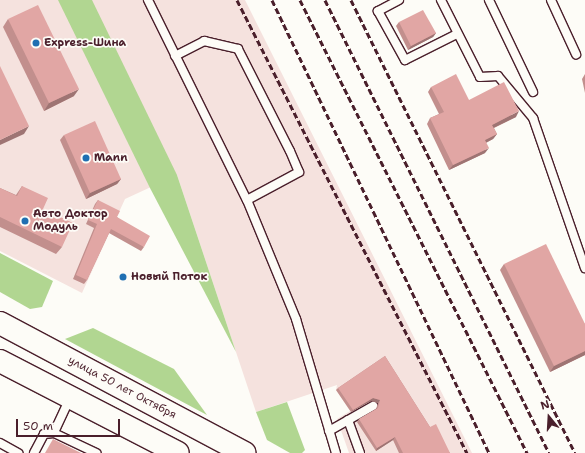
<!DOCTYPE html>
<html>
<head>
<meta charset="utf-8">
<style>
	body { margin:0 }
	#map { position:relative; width:585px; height:453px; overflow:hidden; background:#fdfcf7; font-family:"Shantell Sans",sans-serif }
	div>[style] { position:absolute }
	.built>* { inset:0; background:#f5e2de }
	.green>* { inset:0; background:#b1d691 }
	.roads { filter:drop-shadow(1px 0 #4a1f2b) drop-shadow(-1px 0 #4a1f2b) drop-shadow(0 1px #4a1f2b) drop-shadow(0 -1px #4a1f2b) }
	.lane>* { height:8px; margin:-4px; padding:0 4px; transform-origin:4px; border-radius:4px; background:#fdfcf7 }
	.secondary>* { height:22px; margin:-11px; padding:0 11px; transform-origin:11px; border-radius:11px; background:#fdfcf7 }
	.rail>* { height:3px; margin-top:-1.5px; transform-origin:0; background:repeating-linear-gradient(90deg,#4a1f2b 0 6px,transparent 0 9px) }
	.wall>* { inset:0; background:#c28f8d }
	.shaded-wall>* { inset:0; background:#9e7473 }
	.building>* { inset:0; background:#e1a6a4 }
	.dots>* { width:11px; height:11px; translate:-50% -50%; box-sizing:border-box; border:2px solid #fdfcf7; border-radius:50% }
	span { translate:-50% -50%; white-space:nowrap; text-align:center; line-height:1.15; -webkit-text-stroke:3.5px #fdfcf7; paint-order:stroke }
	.poi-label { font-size:11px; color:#4a1f2b; font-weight:700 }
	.left { translate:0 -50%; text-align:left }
	.street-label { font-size:11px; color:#4a1f2b }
	.north { position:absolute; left:529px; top:397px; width:40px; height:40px; -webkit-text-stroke:3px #fdfcf7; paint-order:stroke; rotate:342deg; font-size:11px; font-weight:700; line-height:16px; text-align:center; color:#4a1f2b }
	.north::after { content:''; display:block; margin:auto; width:14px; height:18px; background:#4a1f2b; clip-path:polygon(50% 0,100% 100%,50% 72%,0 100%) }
	.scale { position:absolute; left:16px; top:419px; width:104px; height:18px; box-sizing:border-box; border:2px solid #4a1f2b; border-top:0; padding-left:5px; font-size:12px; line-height:14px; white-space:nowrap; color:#4a1f2b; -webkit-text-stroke:3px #fdfcf7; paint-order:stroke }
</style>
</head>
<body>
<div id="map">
	<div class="built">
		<i style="clip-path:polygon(0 0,245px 0,472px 453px,349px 453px,337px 419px,350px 411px,336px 390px,337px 385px,256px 412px,177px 175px,125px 199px,82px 293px,0 251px)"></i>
	</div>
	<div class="green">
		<i style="clip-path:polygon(58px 0,92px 0,177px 175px,236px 352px,150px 188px)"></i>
		<i style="clip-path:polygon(0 253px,53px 281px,42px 307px,30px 309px,0 292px)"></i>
		<i style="clip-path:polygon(93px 328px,174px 369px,207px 415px,65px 339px)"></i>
		<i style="clip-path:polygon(287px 402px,305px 450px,302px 453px,290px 453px,267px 440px,256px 412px)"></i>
	</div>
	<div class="roads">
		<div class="lane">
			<i style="left:148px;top:0;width:223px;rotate:63.7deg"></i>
			<i style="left:247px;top:200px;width:129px;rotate:67.6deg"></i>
			<i style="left:296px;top:319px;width:140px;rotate:73.4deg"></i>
			<i style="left:399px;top:0;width:24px;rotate:152deg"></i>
			<i style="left:378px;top:11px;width:56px;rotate:61.1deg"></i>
			<i style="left:405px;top:60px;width:58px;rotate:-26.6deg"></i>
			<i style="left:441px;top:0;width:86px;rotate:63.1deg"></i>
			<i style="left:480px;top:77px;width:18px;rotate:-3deg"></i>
			<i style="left:498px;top:76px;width:55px;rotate:50.2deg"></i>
			<i style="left:533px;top:118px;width:159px;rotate:70.9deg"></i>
			<i style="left:489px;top:0;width:102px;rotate:64.4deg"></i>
			<i style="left:551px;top:0;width:60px;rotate:65.2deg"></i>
			<i style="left:175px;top:56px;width:33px;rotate:-27deg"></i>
			<i style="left:204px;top:41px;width:35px;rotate:13deg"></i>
			<i style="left:238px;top:49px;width:114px;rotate:63deg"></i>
			<i style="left:290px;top:151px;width:23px;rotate:67deg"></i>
			<i style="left:299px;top:172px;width:59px;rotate:151.7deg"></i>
			<i style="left:70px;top:398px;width:38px;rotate:115deg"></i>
			<i style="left:54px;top:433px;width:47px;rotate:25.5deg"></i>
			<i style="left:348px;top:420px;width:35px;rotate:70deg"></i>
			<i style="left:329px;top:431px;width:51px;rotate:-29.6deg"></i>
			<i style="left:0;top:443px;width:21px;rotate:29deg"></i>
			<i style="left:34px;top:453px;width:21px;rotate:-62deg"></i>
			<i style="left:44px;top:434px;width:10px;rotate:-6deg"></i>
		</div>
		<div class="secondary">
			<i style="left:0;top:323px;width:277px;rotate:28deg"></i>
			<i style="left:0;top:361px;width:200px;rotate:27.3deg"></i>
		</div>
	</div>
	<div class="rail">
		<i style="left:237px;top:0;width:508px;rotate:63.08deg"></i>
		<i style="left:272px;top:0;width:502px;rotate:64.4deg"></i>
		<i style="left:300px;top:0;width:507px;rotate:63.38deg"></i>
		<i style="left:325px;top:0;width:505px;rotate:63.69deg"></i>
		<i style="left:351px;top:0;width:505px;rotate:63.69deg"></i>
	</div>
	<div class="wall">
		<i style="clip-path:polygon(8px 19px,74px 96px,44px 111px,3px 27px)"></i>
		<i style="clip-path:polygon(399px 22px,436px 33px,433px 37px,408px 50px,396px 26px)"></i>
		<i style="clip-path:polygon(585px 74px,585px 93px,582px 79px)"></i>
		<i style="clip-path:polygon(431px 87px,469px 100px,516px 117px,494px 128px,497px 134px,493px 139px,486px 143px,485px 153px,449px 170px,427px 124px,430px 118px,439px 114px,428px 92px)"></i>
		<i style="clip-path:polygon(64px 135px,121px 179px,117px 184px,86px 199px,60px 140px)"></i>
		<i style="clip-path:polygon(22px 186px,43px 209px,62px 247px,56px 254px,0 227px,0 188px,16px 195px)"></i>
		<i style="clip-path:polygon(98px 200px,117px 217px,144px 247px,141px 251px,109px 233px,87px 280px,84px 284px,73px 279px,94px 228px,86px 224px,95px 204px)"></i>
		<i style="clip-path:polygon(504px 264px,585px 324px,585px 355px,550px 372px,500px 270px)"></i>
		<i style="clip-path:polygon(385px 356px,430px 427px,450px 453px,399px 453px,393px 440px,376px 451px,357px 422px,359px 419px,376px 409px,378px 403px,371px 401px,351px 412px,336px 390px,338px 388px)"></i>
	</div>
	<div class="shaded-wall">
		<i style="clip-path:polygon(436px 33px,433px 37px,408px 50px,411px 46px)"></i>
		<i style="clip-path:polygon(79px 89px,74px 96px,44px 111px,49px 103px)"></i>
		<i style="clip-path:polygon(519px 111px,516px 117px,489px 130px,492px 125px)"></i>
		<i style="clip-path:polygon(29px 126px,24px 134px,0 145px,0 140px)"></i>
		<i style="clip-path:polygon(497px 134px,493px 139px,481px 145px,485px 140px)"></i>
		<i style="clip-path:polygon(489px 148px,485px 153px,449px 170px,453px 165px)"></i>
		<i style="clip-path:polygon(121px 179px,117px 184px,86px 199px,90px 193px)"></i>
		<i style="clip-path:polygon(585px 351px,585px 355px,550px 372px,554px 366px)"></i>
		<i style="clip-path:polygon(373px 398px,380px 400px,378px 403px,371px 401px,351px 412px,353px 410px)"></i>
		<i style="clip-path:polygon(395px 437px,393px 440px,376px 451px,377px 448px)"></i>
	</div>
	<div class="building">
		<i style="clip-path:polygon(38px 5px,79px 89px,49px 103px,8px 19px)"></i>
		<i style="clip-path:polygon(423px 10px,436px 33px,411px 46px,399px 22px)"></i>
		<i style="clip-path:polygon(0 66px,29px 126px,0 140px)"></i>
		<i style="clip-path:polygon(456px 74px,469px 100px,504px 82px,519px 111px,492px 125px,497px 134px,485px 140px,489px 148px,453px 165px,430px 118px,444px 112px,431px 87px)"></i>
		<i style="clip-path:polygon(95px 121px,121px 179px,90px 193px,64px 135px)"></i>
		<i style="clip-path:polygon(22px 186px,48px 198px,43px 209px,73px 223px,62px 247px,0 217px,0 188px,17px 196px)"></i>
		<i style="clip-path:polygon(98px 200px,120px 211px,117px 217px,150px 236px,144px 247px,111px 229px,87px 280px,76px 275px,97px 224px,88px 220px)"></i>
		<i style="clip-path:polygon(546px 244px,585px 324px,585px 351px,554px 366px,504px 264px)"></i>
		<i style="clip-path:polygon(385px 356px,430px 427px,436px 424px,450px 453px,403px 453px,395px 437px,377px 448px,359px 419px,378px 408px,380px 400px,373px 398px,353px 410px,338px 388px)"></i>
		<i style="clip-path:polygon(53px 439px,81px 453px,45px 453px)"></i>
	</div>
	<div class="dots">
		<i style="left:36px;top:43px;background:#1f6fb2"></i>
		<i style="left:86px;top:158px;background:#1f6fb2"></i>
		<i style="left:25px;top:221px;background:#1f6fb2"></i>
		<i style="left:123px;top:277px;background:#1f6fb2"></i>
	</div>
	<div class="poi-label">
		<span class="left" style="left:44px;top:43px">Express-Шина</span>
		<span class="left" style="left:94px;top:158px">Mann</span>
		<span class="left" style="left:33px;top:221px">Авто Доктор<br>Модуль</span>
		<span class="left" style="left:131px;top:277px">Новый Поток</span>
	</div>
	<div class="street-label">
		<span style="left:122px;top:388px;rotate:28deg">улица 50 лет Октября</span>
	</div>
	<div class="north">N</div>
	<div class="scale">50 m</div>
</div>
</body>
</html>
